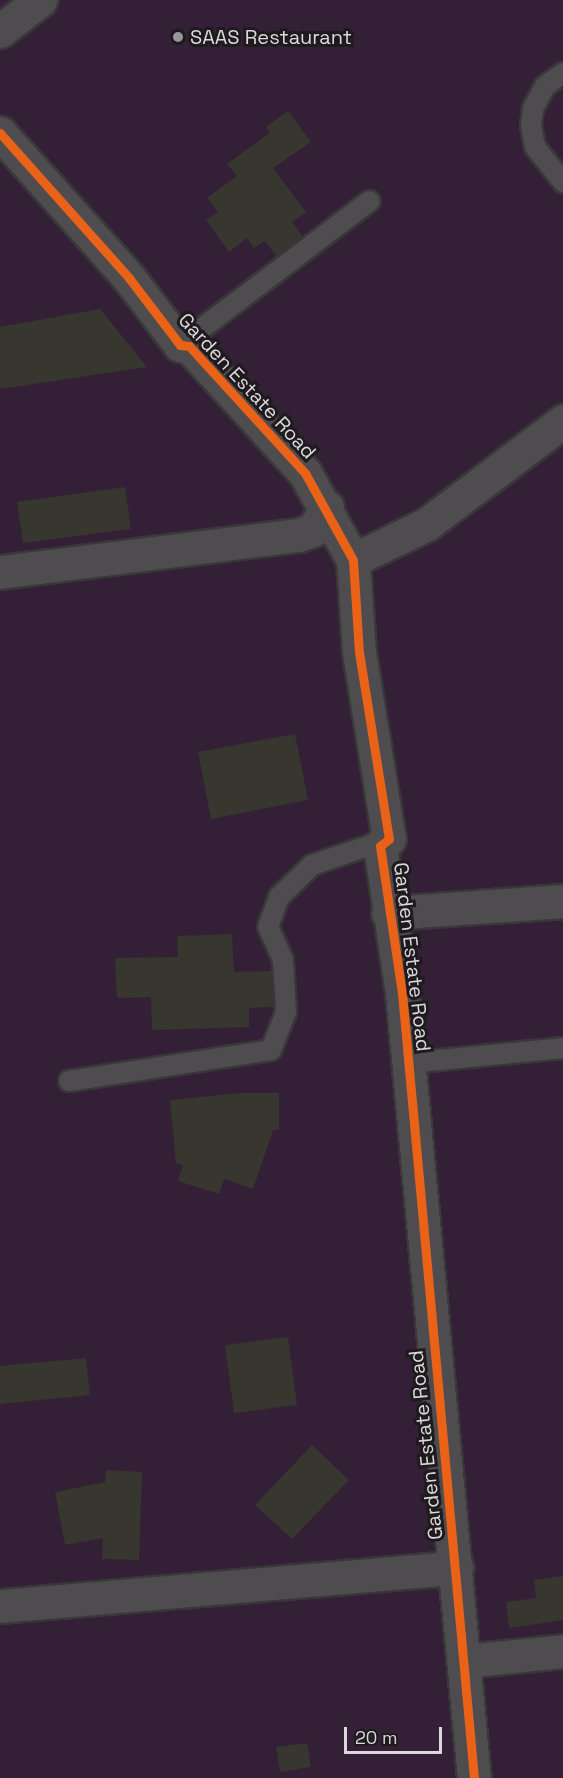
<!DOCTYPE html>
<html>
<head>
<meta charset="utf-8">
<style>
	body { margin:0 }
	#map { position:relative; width:563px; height:1778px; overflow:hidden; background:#1d1b1d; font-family:"Space Grotesk",sans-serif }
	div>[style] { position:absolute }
	.green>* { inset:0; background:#332036 }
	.building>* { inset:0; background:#37362f }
	.roads { filter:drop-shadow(2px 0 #393739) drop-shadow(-2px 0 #393739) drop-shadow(0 2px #393739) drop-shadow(0 -2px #393739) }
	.lane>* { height:20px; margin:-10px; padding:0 10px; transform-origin:10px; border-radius:10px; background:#4e4c4e }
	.street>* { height:33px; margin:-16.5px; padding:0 16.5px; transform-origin:16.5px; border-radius:16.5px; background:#4e4c4e }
	.secondary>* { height:33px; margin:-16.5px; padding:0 16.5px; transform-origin:16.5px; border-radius:16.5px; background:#4e4c4e }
	.cycleway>* { height:9px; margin:-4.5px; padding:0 4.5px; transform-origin:4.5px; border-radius:4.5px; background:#ea6118 }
	.dots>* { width:16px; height:16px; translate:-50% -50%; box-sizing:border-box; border:3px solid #1e1a1e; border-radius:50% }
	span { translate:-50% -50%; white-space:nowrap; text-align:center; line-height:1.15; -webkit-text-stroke:6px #1e1a1e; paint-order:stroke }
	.poi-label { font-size:20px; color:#dad8db }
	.left { translate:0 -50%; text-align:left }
	.street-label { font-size:20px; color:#dad8db }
	.scale { position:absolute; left:344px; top:1727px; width:98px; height:27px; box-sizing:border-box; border:3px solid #dad8db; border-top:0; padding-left:8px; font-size:18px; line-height:21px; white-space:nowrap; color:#dad8db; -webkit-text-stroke:4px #1e1a1e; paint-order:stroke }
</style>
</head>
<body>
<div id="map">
	<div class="green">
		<i style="clip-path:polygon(0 0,563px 0,563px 1778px,0 1778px)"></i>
	</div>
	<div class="building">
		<i style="clip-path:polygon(288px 111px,311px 142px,273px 168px,306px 212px,292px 222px,303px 237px,277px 257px,265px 241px,254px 248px,247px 238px,229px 252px,206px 220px,218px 212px,207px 198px,237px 176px,227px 164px,270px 133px,266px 127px)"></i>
		<i style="clip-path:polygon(100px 309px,147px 367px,0 389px,0 327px)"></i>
		<i style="clip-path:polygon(125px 487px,131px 529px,23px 543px,17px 502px)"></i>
		<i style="clip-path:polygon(295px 734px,308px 800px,211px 819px,198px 752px)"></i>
		<i style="clip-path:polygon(232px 934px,234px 972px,272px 971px,274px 1007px,249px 1008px,249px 1027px,152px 1030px,151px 997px,117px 998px,115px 958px,178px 957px,177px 936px)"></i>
		<i style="clip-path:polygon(240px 1093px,279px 1093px,279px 1130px,273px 1130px,253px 1189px,224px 1179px,219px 1194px,178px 1181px,183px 1165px,176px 1163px,170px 1100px)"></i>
		<i style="clip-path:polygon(288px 1337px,297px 1405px,234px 1413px,225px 1345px)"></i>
		<i style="clip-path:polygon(86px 1358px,90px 1395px,0 1404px,0 1366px)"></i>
		<i style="clip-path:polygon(312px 1445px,349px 1480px,292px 1539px,255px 1505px)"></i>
		<i style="clip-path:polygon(106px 1470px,142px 1472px,139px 1560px,102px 1559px,103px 1538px,65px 1545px,55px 1492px,105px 1482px)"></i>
		<i style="clip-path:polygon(563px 1576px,563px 1620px,509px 1628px,506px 1602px,536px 1598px,534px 1580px)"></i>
		<i style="clip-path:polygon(307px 1743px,311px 1767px,280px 1772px,276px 1747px)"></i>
	</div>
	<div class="roads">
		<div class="lane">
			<i style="left:563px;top:73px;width:22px;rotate:144deg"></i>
			<i style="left:545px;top:86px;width:26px;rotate:118deg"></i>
			<i style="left:533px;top:109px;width:17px;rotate:97deg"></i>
			<i style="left:531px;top:126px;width:21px;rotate:79deg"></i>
			<i style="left:535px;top:147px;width:45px;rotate:51.3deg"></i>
			<i style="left:180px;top:345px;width:238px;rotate:-37.2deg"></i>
			<i style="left:408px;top:1063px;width:156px;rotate:-5.5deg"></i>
			<i style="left:69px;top:1081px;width:204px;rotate:-8.7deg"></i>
			<i style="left:271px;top:1050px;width:41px;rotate:-68.5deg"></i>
			<i style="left:286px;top:1012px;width:52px;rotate:-93.3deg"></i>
			<i style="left:283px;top:960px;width:36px;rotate:-114deg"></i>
			<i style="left:268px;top:927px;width:32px;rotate:-70deg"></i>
			<i style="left:279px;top:897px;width:46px;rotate:-44.1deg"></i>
			<i style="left:312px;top:865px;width:80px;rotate:-18.9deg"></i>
		</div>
		<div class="street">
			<i style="left:0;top:31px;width:51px;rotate:-37.8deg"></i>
			<i style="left:353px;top:560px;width:82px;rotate:-25.9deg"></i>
			<i style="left:427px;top:524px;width:171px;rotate:-37.1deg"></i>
			<i style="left:0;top:572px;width:301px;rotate:-7.1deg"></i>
			<i style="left:299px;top:535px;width:15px;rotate:-20deg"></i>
			<i style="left:313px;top:530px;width:27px;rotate:-59deg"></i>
			<i style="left:388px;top:913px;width:175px;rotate:-3.9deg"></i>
			<i style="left:0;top:1606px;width:458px;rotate:-4.8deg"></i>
			<i style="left:465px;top:1661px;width:99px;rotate:-5.8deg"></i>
		</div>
		<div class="secondary">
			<i style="left:0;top:133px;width:194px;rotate:48.3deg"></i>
			<i style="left:129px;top:278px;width:84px;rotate:52.7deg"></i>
			<i style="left:180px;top:345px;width:9px;rotate:6deg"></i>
			<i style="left:189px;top:346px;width:172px;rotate:47.6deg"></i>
			<i style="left:305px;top:473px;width:99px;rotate:61.1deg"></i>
			<i style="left:353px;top:560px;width:92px;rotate:86.3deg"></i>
			<i style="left:359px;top:652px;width:189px;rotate:80.9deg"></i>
			<i style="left:389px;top:839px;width:11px;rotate:142deg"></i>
			<i style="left:380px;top:846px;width:149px;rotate:81.5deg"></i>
			<i style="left:402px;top:993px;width:788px;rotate:84.76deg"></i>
		</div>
	</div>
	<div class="cycleway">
		<i style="left:0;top:133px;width:194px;rotate:48.3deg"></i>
		<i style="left:129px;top:278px;width:84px;rotate:52.7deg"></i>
		<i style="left:180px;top:345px;width:9px;rotate:6deg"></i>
		<i style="left:189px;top:346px;width:172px;rotate:47.6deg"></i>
		<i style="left:305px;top:473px;width:99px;rotate:61.1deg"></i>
		<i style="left:353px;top:560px;width:92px;rotate:86.3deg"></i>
		<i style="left:359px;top:652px;width:189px;rotate:80.9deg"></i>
		<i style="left:389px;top:839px;width:11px;rotate:142deg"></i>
		<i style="left:380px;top:846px;width:149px;rotate:81.5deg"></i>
		<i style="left:402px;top:993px;width:788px;rotate:84.76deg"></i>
	</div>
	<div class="dots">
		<i style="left:178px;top:37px;background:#989698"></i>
	</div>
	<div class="poi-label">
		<span class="left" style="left:190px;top:37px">SAAS Restaurant</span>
	</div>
	<div class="street-label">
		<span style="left:247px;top:386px;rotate:47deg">Garden Estate Road</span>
		<span style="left:412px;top:957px;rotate:83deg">Garden Estate Road</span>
		<span style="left:426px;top:1445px;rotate:-96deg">Garden Estate Road</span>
	</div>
	<div class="scale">20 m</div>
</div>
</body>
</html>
